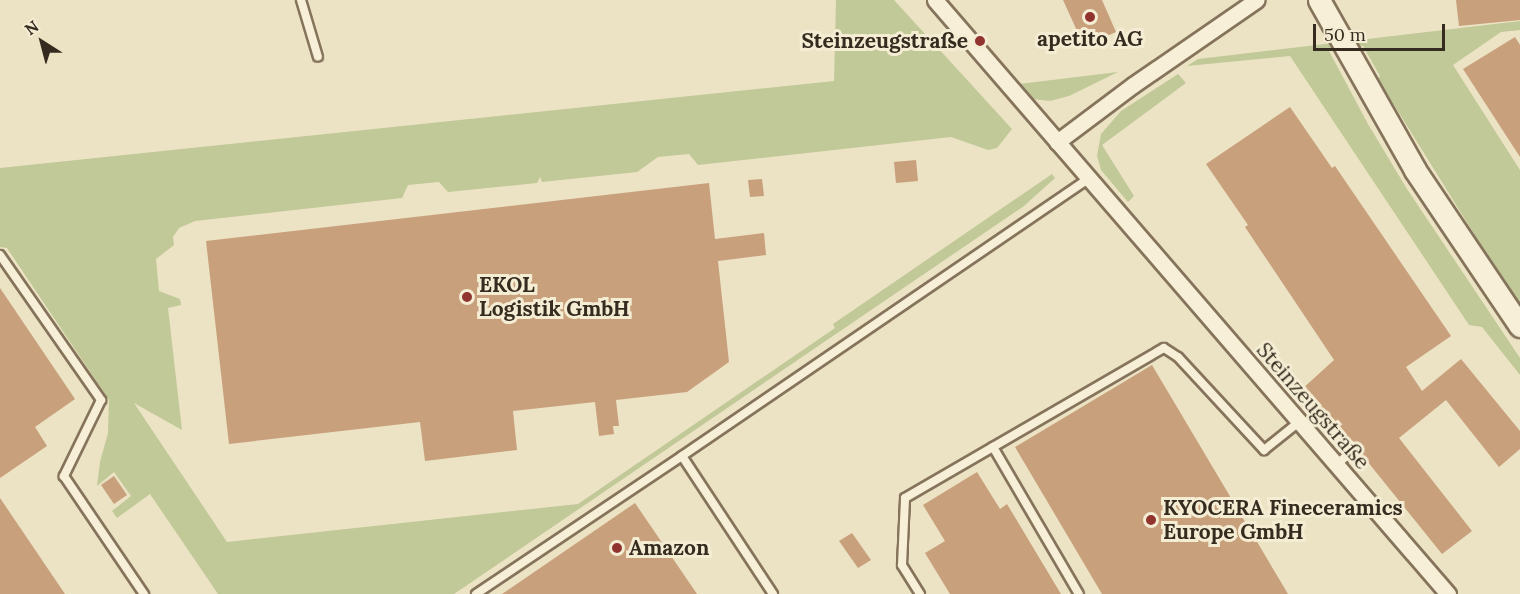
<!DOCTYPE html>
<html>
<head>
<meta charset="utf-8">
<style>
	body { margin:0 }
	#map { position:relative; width:1520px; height:594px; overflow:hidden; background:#ece2c4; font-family:Lora,serif }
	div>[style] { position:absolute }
	.green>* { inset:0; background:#c1c998 }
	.building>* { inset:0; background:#c8a07c }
	.roads { filter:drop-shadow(2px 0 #85745b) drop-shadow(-2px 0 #85745b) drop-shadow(0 2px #85745b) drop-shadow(0 -2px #85745b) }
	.lane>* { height:8px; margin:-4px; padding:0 4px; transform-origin:4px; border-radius:4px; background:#f7efd7 }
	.street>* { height:15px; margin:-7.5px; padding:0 7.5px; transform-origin:7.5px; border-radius:7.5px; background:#f7efd7 }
	.secondary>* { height:21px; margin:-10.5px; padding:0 10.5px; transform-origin:10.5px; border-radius:10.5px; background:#f7efd7 }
	.dots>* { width:16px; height:16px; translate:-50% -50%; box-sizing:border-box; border:3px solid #f4ecd3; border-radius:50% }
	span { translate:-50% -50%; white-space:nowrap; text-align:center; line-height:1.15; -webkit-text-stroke:6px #f4ecd3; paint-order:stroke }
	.poi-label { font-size:21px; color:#362b1f; font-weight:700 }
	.right { translate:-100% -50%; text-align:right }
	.left { translate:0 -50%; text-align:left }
	.street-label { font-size:21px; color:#362b1f }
	.north { position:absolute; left:12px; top:12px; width:60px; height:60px; -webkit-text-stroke:4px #f4ecd3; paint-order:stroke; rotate:324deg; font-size:16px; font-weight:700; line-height:24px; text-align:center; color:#362b1f }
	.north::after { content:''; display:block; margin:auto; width:21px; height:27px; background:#362b1f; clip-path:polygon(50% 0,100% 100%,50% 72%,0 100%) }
	.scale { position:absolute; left:1313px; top:24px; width:132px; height:27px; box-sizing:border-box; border:3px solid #362b1f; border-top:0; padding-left:8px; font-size:18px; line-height:21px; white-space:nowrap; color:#362b1f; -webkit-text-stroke:4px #f4ecd3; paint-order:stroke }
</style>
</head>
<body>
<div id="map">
	<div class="green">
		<i style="clip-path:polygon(836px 0,894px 0,1012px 129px,997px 148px,988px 150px,951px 137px,698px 165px,689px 154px,658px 157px,637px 172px,542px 182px,540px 177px,537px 183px,448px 192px,439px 182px,408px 185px,402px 198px,195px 221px,179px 228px,173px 237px,174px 245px,156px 259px,159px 291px,180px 299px,181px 305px,168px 308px,182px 430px,134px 403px,227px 542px,578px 504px,835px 328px,833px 324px,1052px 174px,1055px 178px,1024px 206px,454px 594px,218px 594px,150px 494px,117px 518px,112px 511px,131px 496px,114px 472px,97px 486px,100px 462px,108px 433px,109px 400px,7px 248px,0 247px,0 168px,834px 81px)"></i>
		<i style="clip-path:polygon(1520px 21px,1520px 30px,1501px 32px,1453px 65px,1520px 170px,1520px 308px,1378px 79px,1380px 76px,1363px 46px,1329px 51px,1368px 124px,1407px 189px,1520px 358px,1520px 375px,1482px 327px,1469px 325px,1290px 56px,1187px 66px,1198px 59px)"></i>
		<i style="clip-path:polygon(1118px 72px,1069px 96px,1050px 101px,1032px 99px,1019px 84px)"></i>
		<i style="clip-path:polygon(1178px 74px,1186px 83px,1102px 145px,1134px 196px,1128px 202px,1101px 170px,1097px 156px,1101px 134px,1121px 111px)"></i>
	</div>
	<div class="building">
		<i style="clip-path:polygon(1063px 0,1102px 0,1116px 32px,1084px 46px)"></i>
		<i style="clip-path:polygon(1456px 0,1520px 0,1520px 20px,1459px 26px)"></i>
		<i style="clip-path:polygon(1515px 37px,1520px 45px,1520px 157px,1463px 69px)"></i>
		<i style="clip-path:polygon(1290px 107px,1332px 168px,1335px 166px,1451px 336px,1406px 367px,1422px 391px,1461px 359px,1520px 431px,1520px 449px,1499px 467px,1446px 400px,1399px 438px,1472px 531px,1442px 554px,1359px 451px,1358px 447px,1343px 432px,1339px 434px,1301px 390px,1334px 360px,1245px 227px,1248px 225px,1206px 164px)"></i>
		<i style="clip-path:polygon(916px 160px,918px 181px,896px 183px,894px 162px)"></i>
		<i style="clip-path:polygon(762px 179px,764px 196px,750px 197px,748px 180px)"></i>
		<i style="clip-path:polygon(709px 183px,715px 239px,764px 233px,766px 255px,718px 261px,729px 362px,687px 392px,616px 400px,619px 426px,613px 426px,614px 434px,599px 436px,595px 402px,513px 411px,517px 450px,425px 461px,420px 422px,229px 444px,206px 241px)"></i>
		<i style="clip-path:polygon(0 288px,75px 399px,35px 427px,47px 446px,0 478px)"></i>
		<i style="clip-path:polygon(1152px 365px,1288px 594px,1102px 594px,1015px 447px)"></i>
		<i style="clip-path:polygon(977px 472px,1000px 509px,1007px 504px,1061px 594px,950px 594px,925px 553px,945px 541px,923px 505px)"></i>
		<i style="clip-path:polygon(114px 476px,127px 495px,114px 504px,101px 485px)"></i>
		<i style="clip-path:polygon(0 498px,65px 594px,0 594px)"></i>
		<i style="clip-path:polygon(635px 503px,697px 594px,502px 594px)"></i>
		<i style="clip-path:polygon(852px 533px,871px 560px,858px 568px,839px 541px)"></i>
	</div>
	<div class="roads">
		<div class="lane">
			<i style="left:301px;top:0;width:59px;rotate:73.4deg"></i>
			<i style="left:0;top:255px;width:177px;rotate:55.1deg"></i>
			<i style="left:101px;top:400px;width:85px;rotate:116deg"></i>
			<i style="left:64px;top:476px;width:143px;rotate:55.9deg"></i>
			<i style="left:993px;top:447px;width:170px;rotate:59.7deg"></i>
			<i style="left:1336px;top:465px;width:23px;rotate:-41deg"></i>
			<i style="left:476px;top:594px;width:248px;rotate:-33.8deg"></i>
			<i style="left:773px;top:594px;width:165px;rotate:-123.4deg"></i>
			<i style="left:682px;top:456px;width:493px;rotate:-34.3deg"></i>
			<i style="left:920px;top:594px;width:34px;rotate:-122deg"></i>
			<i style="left:902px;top:565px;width:67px;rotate:-87.4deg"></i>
			<i style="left:905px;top:498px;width:299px;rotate:-30.1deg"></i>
			<i style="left:1164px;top:348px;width:17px;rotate:33deg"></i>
			<i style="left:1178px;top:357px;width:127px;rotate:47.2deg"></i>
			<i style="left:1264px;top:450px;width:45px;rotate:-38.7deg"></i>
		</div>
		<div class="street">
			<i style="left:935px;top:0;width:785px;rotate:49.18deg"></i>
			<i style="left:1057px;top:142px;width:95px;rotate:-36.9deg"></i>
			<i style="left:1133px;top:85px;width:150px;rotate:-34.6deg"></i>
		</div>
		<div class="secondary">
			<i style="left:1319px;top:0;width:195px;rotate:60.5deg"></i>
			<i style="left:1415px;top:170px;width:188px;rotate:56.1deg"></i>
		</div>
	</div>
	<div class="dots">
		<i style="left:1090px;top:17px;background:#91332e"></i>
		<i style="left:980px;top:41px;background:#91332e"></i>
		<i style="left:467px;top:297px;background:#91332e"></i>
		<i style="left:1151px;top:520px;background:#91332e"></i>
		<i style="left:617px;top:548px;background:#91332e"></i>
	</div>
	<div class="poi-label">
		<span style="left:1090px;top:39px">apetito AG</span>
		<span class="right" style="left:968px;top:41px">Steinzeugstraße</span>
		<span class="left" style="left:479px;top:297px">EKOL<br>Logistik GmbH</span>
		<span class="left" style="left:1163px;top:520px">KYOCERA Fineceramics<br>Europe GmbH</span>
		<span class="left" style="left:629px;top:548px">Amazon</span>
	</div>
	<div class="street-label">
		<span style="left:1313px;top:406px;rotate:49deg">Steinzeugstraße</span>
	</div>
	<div class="north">N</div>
	<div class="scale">50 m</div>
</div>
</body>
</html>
